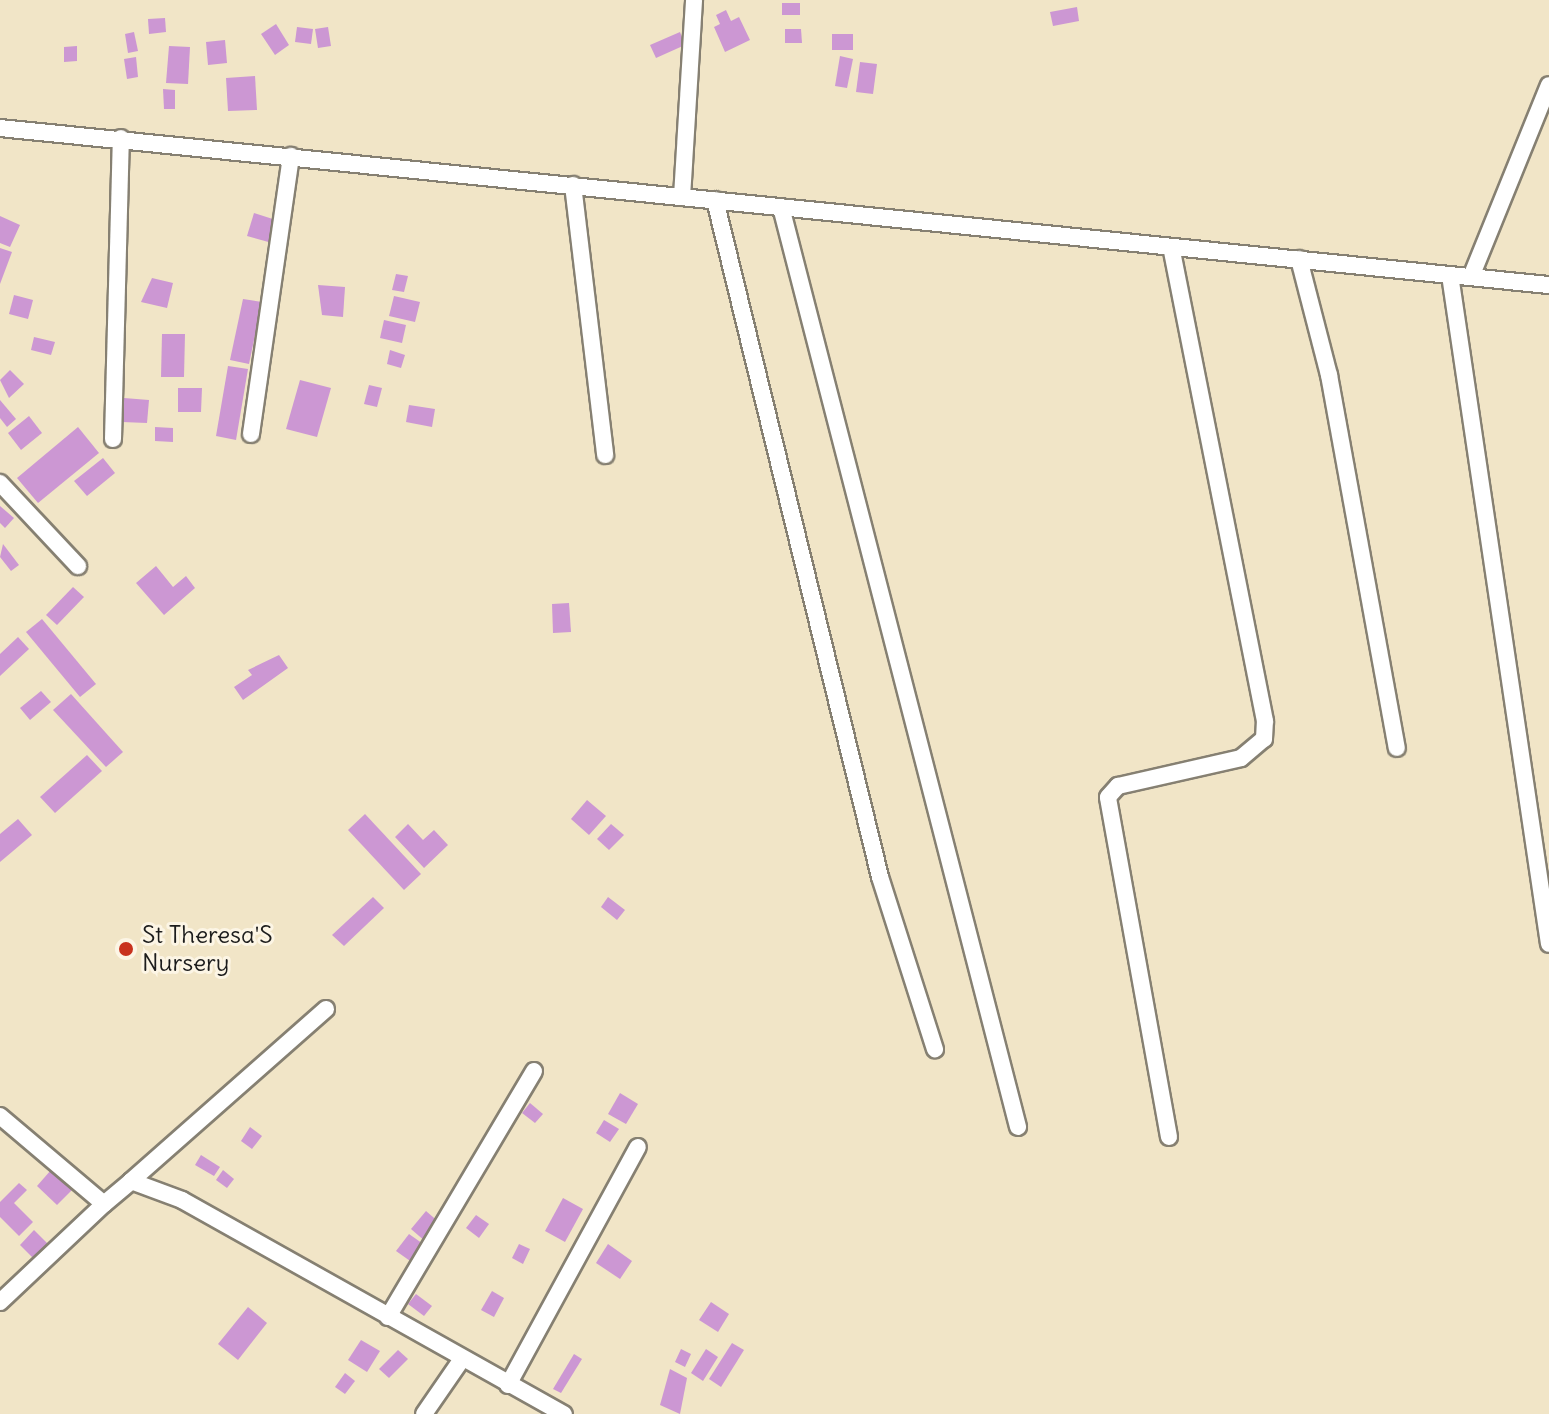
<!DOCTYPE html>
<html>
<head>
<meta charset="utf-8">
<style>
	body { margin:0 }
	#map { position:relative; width:1549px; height:1414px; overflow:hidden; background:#f1e5c7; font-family:Delius,sans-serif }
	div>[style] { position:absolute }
	.building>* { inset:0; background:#cc97d3 }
	.roads { filter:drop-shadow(2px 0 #868072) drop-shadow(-2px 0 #868072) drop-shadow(0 2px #868072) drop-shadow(0 -2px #868072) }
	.street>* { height:16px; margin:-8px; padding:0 8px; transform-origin:8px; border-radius:8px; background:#fff }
	.dots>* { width:22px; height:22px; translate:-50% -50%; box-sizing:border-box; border:4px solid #fcf5e5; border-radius:50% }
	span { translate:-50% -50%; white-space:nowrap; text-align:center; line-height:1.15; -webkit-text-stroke:6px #fcf5e5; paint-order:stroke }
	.poi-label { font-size:24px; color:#1c1c1c }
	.left { translate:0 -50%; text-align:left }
</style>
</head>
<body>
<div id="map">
	<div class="building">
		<i style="clip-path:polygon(782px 3px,800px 3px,800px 15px,782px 15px)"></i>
		<i style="clip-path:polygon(1077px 7px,1079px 21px,1053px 26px,1050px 12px)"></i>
		<i style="clip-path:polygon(726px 10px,731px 21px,739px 17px,750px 40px,725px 52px,714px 27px,720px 24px,716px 15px)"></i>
		<i style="clip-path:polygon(165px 18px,166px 32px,149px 34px,148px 19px)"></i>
		<i style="clip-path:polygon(276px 24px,289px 45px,275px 55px,261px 34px)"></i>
		<i style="clip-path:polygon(297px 27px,313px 29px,311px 44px,295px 42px)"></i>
		<i style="clip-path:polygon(328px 27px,331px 46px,318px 48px,315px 29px)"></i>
		<i style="clip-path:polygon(785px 29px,801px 29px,802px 43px,785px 43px)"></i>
		<i style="clip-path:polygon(134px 32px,138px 51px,128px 53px,125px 34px)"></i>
		<i style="clip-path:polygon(680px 32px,685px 45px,656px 58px,650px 45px)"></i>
		<i style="clip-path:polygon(832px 34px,853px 34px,853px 50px,832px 50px)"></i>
		<i style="clip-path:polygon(225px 40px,227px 63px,208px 65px,206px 42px)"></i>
		<i style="clip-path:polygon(77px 46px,77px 61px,64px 62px,64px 47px)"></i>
		<i style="clip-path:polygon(169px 46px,190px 47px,188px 84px,166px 83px)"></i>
		<i style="clip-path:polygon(840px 56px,853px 59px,847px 88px,835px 86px)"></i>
		<i style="clip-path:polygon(136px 57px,138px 77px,127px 79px,124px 59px)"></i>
		<i style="clip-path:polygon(860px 62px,877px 64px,873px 94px,856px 92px)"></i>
		<i style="clip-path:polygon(255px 76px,257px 110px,228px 111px,226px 78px)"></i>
		<i style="clip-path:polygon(163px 89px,175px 90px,175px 109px,164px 109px)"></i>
		<i style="clip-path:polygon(254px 213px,279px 221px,272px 243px,247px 236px)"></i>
		<i style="clip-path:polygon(0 216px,20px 225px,10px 247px,0 243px)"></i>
		<i style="clip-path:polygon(0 248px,12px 252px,0 284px)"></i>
		<i style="clip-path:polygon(396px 274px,408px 276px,404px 292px,392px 290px)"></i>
		<i style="clip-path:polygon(152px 278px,173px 283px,167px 308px,141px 302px)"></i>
		<i style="clip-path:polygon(318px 285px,345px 287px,343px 317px,322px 315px)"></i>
		<i style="clip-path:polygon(14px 295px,33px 300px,28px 319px,9px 314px)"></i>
		<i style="clip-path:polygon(394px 296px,420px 302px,415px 322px,389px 316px)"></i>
		<i style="clip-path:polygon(243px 299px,262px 302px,249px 364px,230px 360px)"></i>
		<i style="clip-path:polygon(384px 320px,406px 325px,402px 343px,380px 338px)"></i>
		<i style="clip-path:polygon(162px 334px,185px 334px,184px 377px,161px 377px)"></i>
		<i style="clip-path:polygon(34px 337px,55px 342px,51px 355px,31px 350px)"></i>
		<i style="clip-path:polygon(390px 350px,405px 355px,401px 368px,387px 364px)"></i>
		<i style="clip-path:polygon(228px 366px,248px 369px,236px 440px,216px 436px)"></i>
		<i style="clip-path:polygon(10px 370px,24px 384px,9px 398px,0 380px)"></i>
		<i style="clip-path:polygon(300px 380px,331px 388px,317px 437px,286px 429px)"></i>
		<i style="clip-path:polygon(369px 385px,382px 388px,377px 407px,364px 404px)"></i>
		<i style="clip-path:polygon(178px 388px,202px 388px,201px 412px,178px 412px)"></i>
		<i style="clip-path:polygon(124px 398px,149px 400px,147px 423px,122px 422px)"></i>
		<i style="clip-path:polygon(0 400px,16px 419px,7px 427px,0 418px)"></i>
		<i style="clip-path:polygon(409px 405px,435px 409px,432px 427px,406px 422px)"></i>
		<i style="clip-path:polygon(29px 416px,42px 433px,21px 450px,8px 433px)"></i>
		<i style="clip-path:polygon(78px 427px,99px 453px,38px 503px,17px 478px)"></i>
		<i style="clip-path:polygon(155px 427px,173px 428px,173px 442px,155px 441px)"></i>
		<i style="clip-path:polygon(103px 458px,115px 473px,87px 496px,74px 481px)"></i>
		<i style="clip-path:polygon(0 506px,14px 518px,5px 528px,0 523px)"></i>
		<i style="clip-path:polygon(3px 544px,19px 565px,11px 571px,0 557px)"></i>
		<i style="clip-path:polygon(156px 566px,173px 587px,186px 576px,195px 588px,164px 615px,136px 583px)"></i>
		<i style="clip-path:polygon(73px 587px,84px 597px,57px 625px,46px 615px)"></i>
		<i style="clip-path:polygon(569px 603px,571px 632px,553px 633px,552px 604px)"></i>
		<i style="clip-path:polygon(42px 619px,96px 684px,80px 697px,26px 632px)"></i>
		<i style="clip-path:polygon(18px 637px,29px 649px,0 676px,0 654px)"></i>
		<i style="clip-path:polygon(279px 655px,288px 668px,243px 700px,234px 687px,252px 675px,248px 670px)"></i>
		<i style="clip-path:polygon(41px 691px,51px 702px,30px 720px,20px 708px)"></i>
		<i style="clip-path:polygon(71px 694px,123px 752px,106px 767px,53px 710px)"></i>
		<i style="clip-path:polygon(87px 755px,102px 771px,55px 813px,40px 797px)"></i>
		<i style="clip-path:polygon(587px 800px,606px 816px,589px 835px,571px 819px)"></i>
		<i style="clip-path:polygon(365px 814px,421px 874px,404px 890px,348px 830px)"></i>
		<i style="clip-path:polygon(18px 819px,32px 835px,0 862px,0 834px)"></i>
		<i style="clip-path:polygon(408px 824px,423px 840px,434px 830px,448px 845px,424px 868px,395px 837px)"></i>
		<i style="clip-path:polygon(611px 824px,624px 835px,609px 850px,597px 839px)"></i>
		<i style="clip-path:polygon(373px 897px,384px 908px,344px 946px,332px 935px)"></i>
		<i style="clip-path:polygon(608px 897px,625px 910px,617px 920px,601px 907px)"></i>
		<i style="clip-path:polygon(620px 1093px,638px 1104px,626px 1124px,608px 1114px)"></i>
		<i style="clip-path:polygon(530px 1103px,543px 1114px,535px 1123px,522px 1113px)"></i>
		<i style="clip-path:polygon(604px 1120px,619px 1129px,610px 1142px,596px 1133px)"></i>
		<i style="clip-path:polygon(250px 1127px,262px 1136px,252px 1149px,241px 1141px)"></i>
		<i style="clip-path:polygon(201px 1155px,220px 1167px,214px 1176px,195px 1165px)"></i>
		<i style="clip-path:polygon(51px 1170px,72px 1190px,57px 1205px,37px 1186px)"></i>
		<i style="clip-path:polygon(223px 1170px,234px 1179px,227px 1188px,216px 1180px)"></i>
		<i style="clip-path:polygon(19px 1183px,27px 1190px,14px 1203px,33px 1222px,19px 1236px,0 1217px,0 1202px)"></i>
		<i style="clip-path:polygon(563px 1198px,583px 1209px,565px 1242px,545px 1231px)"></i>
		<i style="clip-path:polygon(426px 1211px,441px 1224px,426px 1242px,411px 1229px)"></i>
		<i style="clip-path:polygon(476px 1215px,489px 1224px,479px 1238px,466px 1228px)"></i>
		<i style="clip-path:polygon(34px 1230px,52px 1248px,38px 1263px,20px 1245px)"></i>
		<i style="clip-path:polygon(409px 1234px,426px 1246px,413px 1263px,396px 1251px)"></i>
		<i style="clip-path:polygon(519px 1244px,530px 1249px,523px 1264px,512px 1258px)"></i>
		<i style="clip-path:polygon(608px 1244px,632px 1261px,620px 1279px,596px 1263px)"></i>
		<i style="clip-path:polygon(492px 1291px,504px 1298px,494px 1317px,481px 1310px)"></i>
		<i style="clip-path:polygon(416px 1294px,432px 1306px,424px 1316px,408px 1304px)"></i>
		<i style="clip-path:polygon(711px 1302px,729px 1314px,718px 1332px,699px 1320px)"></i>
		<i style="clip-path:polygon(248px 1307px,267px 1323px,238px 1360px,218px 1344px)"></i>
		<i style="clip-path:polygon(361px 1340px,380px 1351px,367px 1372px,348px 1360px)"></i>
		<i style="clip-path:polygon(732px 1343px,744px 1350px,721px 1387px,709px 1379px)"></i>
		<i style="clip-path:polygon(681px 1349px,691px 1354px,685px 1367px,675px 1362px)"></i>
		<i style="clip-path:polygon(706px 1349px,718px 1357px,703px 1381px,691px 1373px)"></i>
		<i style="clip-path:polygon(398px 1350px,408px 1359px,389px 1378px,379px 1369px)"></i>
		<i style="clip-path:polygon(574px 1354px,582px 1359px,561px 1393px,553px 1389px)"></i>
		<i style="clip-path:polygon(670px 1369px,687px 1378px,680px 1414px,660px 1405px)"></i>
		<i style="clip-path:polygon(345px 1373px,355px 1381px,345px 1394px,335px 1387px)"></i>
	</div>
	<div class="roads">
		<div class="street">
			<i style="left:0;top:128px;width:1557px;rotate:5.79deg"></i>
			<i style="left:573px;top:185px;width:272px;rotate:83.2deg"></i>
			<i style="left:682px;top:197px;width:197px;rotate:-86.5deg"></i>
			<i style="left:715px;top:200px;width:697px;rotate:76.3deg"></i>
			<i style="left:880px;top:877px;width:181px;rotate:72.3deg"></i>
			<i style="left:781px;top:207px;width:950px;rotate:75.55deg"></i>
			<i style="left:1299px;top:259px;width:120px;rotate:75.5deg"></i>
			<i style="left:1329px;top:375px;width:379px;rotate:79.7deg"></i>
			<i style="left:1450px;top:275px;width:676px;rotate:81.58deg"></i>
			<i style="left:1471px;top:277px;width:207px;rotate:-67.9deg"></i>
			<i style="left:251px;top:434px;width:281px;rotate:-81.8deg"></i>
			<i style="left:113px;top:439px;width:301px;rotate:-88.5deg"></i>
			<i style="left:0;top:483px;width:114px;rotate:46.8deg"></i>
			<i style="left:0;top:1116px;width:136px;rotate:40.2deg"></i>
			<i style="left:104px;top:1204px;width:143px;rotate:136.7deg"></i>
			<i style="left:1169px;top:1137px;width:345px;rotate:-100.2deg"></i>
			<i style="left:1108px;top:797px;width:15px;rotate:-48deg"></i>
			<i style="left:1118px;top:786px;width:126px;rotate:-12.8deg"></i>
			<i style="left:1241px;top:758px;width:30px;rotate:-40deg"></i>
			<i style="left:1264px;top:739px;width:18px;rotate:-87deg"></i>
			<i style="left:1265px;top:721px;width:482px;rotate:-101.2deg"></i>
			<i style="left:131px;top:1181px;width:260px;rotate:-41.4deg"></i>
			<i style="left:104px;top:1204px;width:35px;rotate:-40deg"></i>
			<i style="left:131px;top:1181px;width:54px;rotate:20.4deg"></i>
			<i style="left:182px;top:1200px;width:438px;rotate:29.3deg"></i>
			<i style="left:388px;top:1317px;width:286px;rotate:-59.3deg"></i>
			<i style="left:508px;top:1385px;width:271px;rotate:-61.4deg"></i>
			<i style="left:424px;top:1414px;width:67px;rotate:-55.4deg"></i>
		</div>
	</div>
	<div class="dots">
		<i style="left:126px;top:949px;background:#c8321e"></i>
	</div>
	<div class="poi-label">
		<span class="left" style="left:142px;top:949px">St Theresa'S<br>Nursery</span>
	</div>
</div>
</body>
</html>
